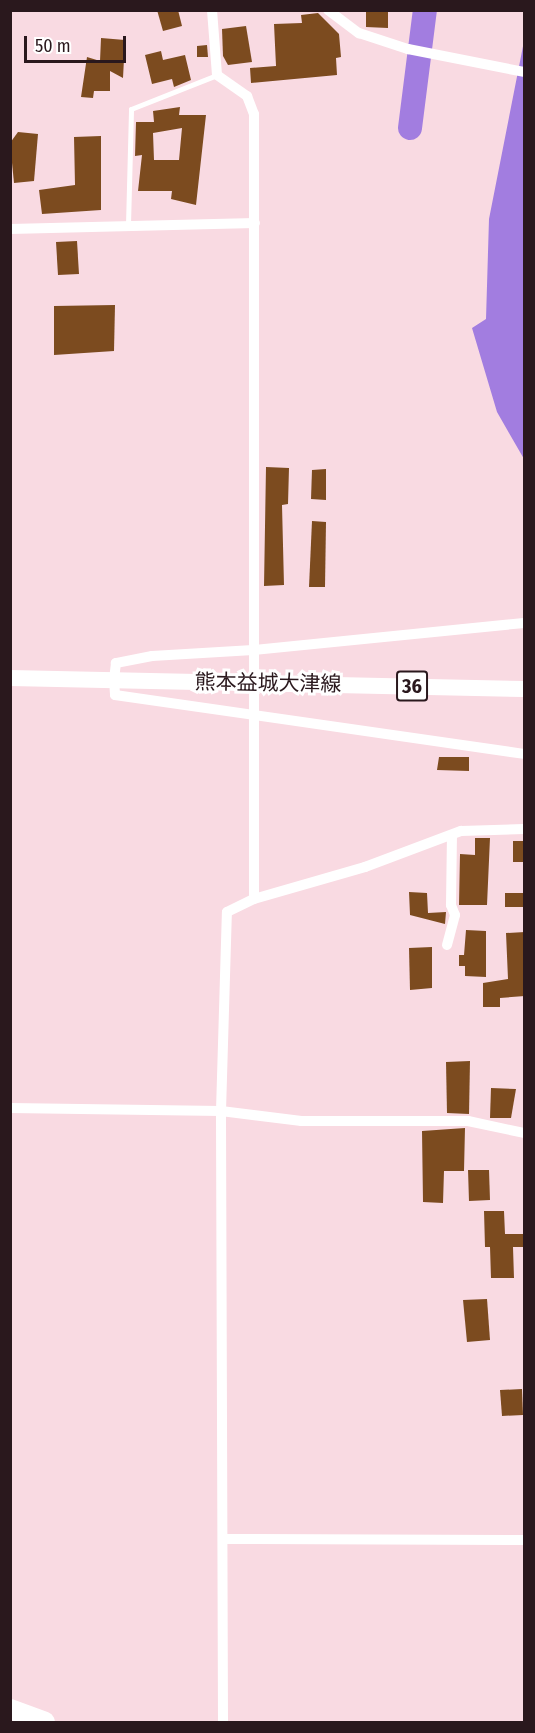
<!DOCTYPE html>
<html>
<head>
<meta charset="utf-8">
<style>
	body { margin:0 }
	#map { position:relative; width:535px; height:1733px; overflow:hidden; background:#f9dae2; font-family:"Fira Sans Condensed","Noto Sans JP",sans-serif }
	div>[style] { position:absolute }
	.water>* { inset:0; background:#a27de0 }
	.river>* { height:24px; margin:-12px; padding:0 12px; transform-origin:12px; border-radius:12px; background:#a27de0 }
	.building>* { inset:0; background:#7c4b1f }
	.lane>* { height:5px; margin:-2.5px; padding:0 2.5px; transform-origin:2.5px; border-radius:2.5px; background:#fff }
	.street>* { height:10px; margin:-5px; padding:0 5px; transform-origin:5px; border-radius:5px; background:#fff }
	.primary>* { height:16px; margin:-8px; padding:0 8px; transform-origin:8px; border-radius:8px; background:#fff }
	.highway>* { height:20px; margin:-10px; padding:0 10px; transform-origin:10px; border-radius:10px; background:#fff }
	span { translate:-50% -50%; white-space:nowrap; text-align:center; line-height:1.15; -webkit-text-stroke:6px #fff; paint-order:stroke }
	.shield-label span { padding:2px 4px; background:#fff; border:2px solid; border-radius:4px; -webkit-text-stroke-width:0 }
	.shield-label { font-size:20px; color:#2a181d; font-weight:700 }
	.street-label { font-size:21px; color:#2a181d }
	.frame { position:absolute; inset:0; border:12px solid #2a181d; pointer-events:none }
	.scale { position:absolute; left:24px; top:36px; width:102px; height:27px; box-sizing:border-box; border:3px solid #2a181d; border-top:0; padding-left:8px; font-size:18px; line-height:21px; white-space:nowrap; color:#2a181d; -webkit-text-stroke:4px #fff; paint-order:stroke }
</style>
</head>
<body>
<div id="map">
	<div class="water">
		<i style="clip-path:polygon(524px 41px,524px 459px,497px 412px,472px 328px,486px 319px,489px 219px)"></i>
	</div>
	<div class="river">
		<i style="left:410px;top:128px;width:119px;rotate:-82.8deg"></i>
	</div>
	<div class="building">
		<i style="clip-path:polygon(157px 10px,178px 10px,182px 26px,163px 31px)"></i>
		<i style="clip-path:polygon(366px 10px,388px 10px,388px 28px,366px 27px)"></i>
		<i style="clip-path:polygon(318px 13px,339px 34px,341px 57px,336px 58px,337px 75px,251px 83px,250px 68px,276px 66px,274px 24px,302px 23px,301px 15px)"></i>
		<i style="clip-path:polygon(246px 26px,252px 62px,228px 65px,223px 56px,222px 29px)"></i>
		<i style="clip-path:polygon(101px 38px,125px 40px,123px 78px,110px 71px,110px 91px,94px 91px,93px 98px,81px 97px,87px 57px,100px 61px)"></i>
		<i style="clip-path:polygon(207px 45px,208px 57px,197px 57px,197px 46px)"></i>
		<i style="clip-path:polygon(161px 51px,163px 60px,185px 55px,191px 80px,174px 87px,172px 79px,152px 84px,145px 55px)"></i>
		<i style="clip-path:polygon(evenodd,180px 107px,179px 115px,206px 115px,196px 205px,171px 199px,172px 191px,138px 191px,142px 155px,135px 156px,136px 122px,154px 122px,153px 111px,180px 107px,182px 128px,179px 160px,154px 160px,153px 133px,182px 128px)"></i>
		<i style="clip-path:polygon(18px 132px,38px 134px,34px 181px,14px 183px,10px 143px)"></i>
		<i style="clip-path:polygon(101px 136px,101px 210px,42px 214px,39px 190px,75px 185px,74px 137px)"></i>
		<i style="clip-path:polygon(77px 241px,79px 274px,58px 275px,56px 242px)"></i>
		<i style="clip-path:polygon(115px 305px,114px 351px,54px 355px,54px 306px)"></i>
		<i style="clip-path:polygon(266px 467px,289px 468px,288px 504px,282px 505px,284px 585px,264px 586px)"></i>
		<i style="clip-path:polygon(326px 469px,326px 500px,311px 499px,312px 470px)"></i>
		<i style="clip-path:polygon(312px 521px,326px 522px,325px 587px,309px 587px)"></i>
		<i style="clip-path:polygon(439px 757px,469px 757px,469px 771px,437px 770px)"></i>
		<i style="clip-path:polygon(475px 838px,490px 838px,487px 905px,459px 905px,460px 854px,475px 855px)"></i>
		<i style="clip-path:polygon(513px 841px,525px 841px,525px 862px,513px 862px)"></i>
		<i style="clip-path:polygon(409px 892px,427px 893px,428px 913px,446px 912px,445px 924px,410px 915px)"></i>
		<i style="clip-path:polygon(505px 893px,525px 893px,525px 907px,505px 907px)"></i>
		<i style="clip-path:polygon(466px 930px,486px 931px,486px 977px,465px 976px,465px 966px,459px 966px,459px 955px,464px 955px)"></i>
		<i style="clip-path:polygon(525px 932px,525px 996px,500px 998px,500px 1007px,483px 1007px,483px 983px,508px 979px,506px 933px)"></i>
		<i style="clip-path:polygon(432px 947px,432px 988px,410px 990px,409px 948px)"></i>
		<i style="clip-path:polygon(470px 1061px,469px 1114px,447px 1113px,446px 1062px)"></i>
		<i style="clip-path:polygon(491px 1088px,516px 1089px,511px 1118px,490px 1118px)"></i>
		<i style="clip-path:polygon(465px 1128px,464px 1171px,444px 1171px,443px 1203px,423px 1202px,422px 1131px)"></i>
		<i style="clip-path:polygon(468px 1170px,489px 1170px,490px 1200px,469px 1201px)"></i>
		<i style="clip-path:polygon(484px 1211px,504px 1211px,505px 1234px,525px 1234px,525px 1247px,513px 1247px,514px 1278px,491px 1278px,490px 1247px,485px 1247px)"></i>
		<i style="clip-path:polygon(487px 1299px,490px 1340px,467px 1342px,463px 1300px)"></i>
		<i style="clip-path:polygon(522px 1389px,523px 1415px,502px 1416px,500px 1390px)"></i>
	</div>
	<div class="lane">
		<i style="left:128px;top:225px;width:116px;rotate:-88.5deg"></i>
		<i style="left:131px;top:109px;width:92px;rotate:-21.6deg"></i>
	</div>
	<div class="street">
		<i style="left:212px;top:10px;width:65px;rotate:85.6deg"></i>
		<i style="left:217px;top:75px;width:37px;rotate:35deg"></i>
		<i style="left:247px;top:96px;width:19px;rotate:69deg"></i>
		<i style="left:254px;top:114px;width:785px;rotate:90deg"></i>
		<i style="left:328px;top:10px;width:39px;rotate:37deg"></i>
		<i style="left:359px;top:33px;width:52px;rotate:18.1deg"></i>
		<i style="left:408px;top:49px;width:118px;rotate:11.2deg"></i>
		<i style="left:10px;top:229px;width:245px;rotate:-1.4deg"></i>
		<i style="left:524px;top:623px;width:272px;rotate:174.3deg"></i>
		<i style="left:253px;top:650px;width:101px;rotate:176.6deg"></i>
		<i style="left:152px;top:656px;width:37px;rotate:169deg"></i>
		<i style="left:116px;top:663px;width:17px;rotate:97deg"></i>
		<i style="left:114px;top:680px;width:15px;rotate:86deg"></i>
		<i style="left:115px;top:695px;width:413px;rotate:8.2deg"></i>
		<i style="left:447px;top:945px;width:31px;rotate:-75deg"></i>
		<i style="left:455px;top:915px;width:11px;rotate:-112deg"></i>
		<i style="left:451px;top:905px;width:70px;rotate:-89.2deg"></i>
		<i style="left:10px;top:1108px;width:211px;rotate:0.8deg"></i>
		<i style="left:221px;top:1111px;width:81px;rotate:7.1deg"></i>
		<i style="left:301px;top:1121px;width:167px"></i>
		<i style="left:468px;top:1121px;width:57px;rotate:12.1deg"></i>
		<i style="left:223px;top:1539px;width:301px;rotate:0.2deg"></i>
		<i style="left:223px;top:1722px;width:611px;rotate:-90.19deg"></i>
		<i style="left:221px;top:1111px;width:199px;rotate:-88.3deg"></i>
		<i style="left:227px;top:912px;width:30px;rotate:-26deg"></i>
		<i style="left:254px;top:899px;width:116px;rotate:-16.1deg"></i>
		<i style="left:365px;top:867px;width:103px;rotate:-20.6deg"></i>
		<i style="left:461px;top:831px;width:63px;rotate:-1.8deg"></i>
	</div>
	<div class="primary">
		<i style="left:10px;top:678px;width:514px;rotate:1.23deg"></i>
	</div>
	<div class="highway">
		<i style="left:10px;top:1709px;width:37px;rotate:20deg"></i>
	</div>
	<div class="shield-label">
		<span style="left:412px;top:686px">36</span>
	</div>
	<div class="street-label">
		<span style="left:268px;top:683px;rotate:1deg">熊本益城大津線</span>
	</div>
	<div class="frame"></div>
	<div class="scale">50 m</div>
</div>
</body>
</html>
